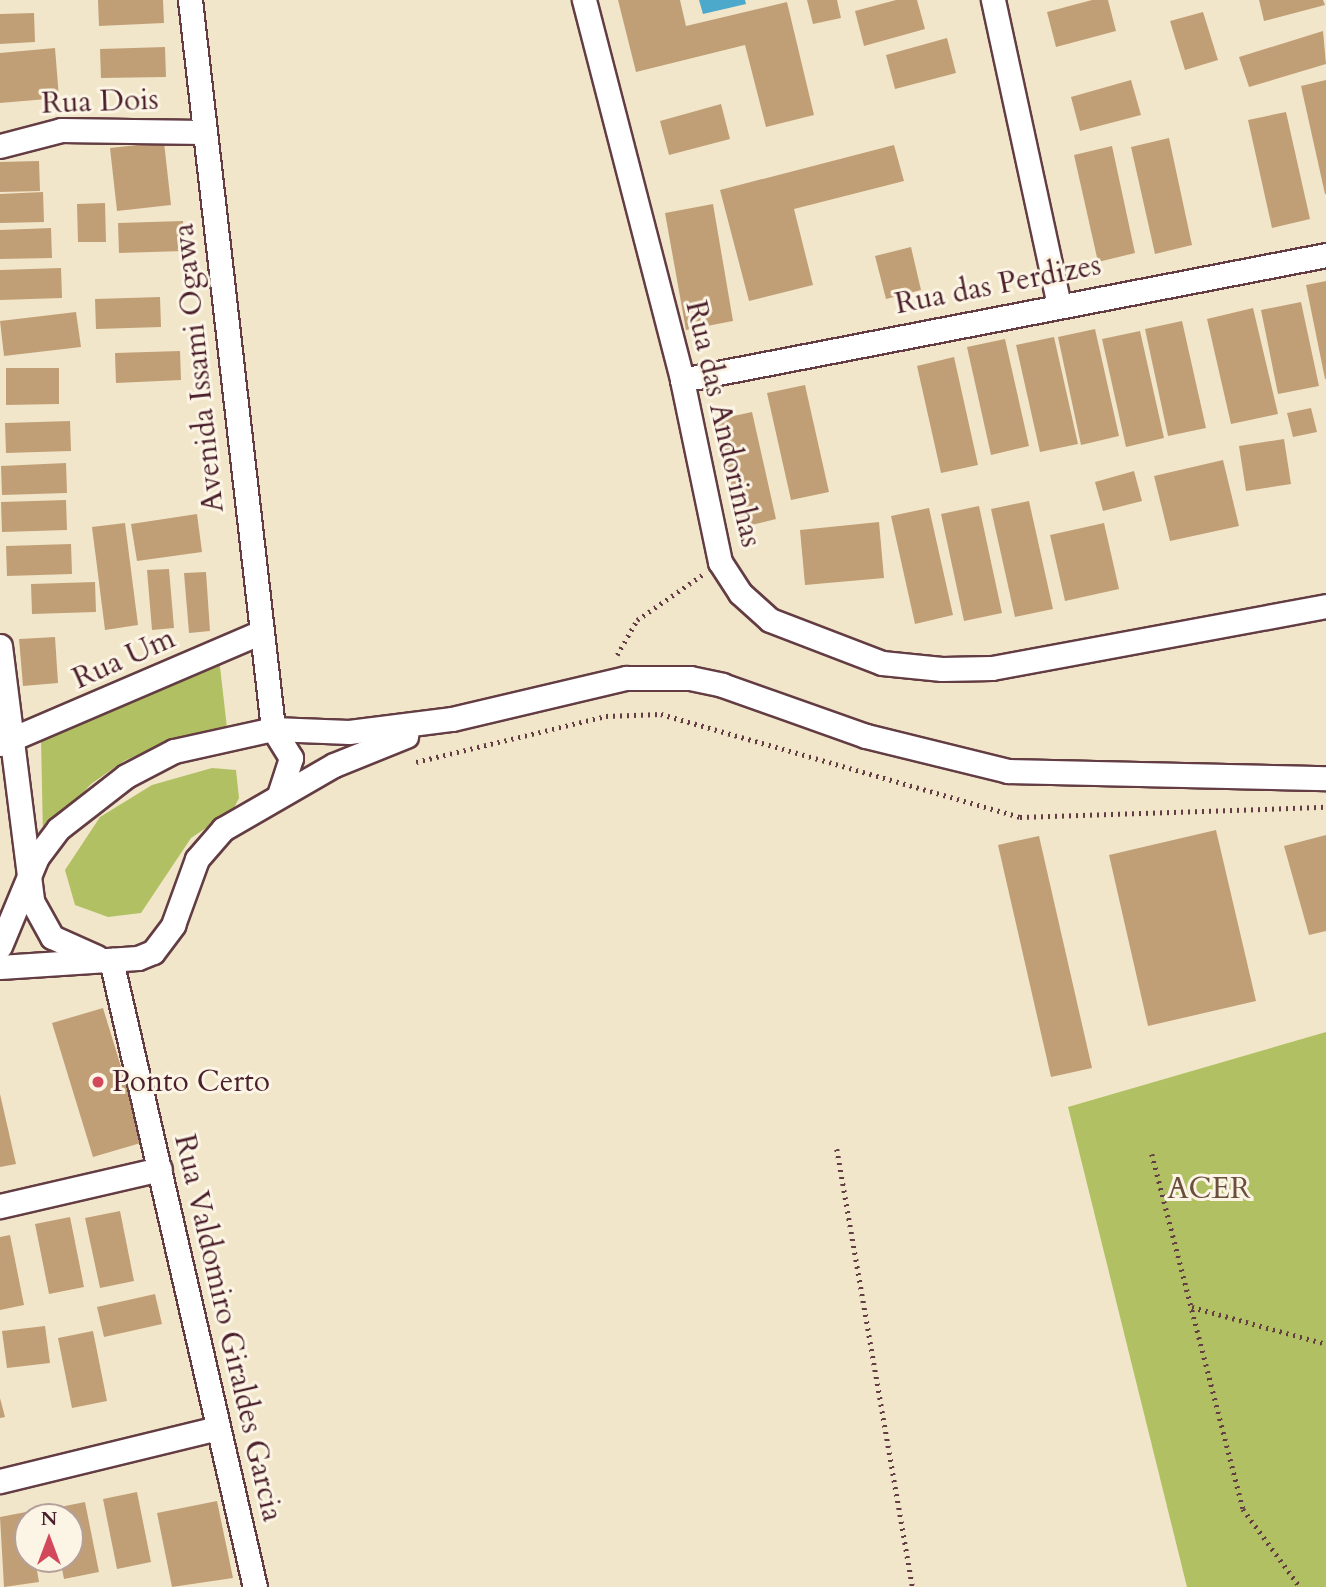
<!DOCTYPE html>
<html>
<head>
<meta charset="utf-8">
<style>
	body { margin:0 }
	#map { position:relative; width:1326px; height:1587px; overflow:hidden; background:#f2e6ca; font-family:Cardo,serif }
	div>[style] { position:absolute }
	.green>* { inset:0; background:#b1c063 }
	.water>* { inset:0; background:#4ca9cb }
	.building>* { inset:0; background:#c19f76 }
	.path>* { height:4.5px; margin-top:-2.25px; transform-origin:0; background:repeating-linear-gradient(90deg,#633d43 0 2px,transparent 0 7px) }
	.roads { filter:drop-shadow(2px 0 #633d43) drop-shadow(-2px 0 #633d43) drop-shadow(0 2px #633d43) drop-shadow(0 -2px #633d43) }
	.minor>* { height:23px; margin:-11.5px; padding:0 11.5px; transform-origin:11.5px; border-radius:11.5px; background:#fff }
	.dots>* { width:19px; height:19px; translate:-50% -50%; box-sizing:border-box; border:4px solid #fcf5e5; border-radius:50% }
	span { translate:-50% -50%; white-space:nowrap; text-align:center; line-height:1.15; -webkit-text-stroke:6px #fcf5e5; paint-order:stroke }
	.street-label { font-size:30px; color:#4a1f2b }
	.poi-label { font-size:30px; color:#4a1f2b }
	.left { translate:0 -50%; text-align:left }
	.park-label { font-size:30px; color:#694f3c }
	.north { position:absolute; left:14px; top:1503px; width:70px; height:70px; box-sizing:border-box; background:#fcf5e5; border:2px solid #b59f9b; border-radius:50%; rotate:0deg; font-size:19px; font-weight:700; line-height:28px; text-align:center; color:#4a1f2b }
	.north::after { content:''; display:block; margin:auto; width:24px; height:32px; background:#d1495b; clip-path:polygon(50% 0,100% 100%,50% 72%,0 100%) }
</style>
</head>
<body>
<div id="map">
	<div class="green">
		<i style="clip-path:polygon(219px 658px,227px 728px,167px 742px,124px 761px,91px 784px,43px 836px,41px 739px)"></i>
		<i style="clip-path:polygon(212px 768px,236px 770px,239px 798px,233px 810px,191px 838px,141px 913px,108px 917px,75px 905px,65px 870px,100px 817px,152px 785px)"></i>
		<i style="clip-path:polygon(1326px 1032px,1326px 1587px,1187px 1587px,1068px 1107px)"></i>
	</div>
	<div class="water">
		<i style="clip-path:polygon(699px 0,745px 0,746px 4px,703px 14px)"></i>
	</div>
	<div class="building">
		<i style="clip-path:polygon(98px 0,163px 0,164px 23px,99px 26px)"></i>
		<i style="clip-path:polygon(618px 0,680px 0,686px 26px,787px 2px,814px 115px,766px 127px,745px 45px,636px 72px)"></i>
		<i style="clip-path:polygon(807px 0,837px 0,841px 18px,813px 24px)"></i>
		<i style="clip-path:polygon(896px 0,917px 0,925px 29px,864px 46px,855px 11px)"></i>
		<i style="clip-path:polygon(1092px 0,1108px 0,1116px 31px,1056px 47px,1047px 12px)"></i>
		<i style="clip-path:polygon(1259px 0,1323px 0,1325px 5px,1264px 21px)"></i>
		<i style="clip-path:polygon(1203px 12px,1218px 60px,1185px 70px,1170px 21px)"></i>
		<i style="clip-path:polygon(34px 13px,35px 42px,0 44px,0 14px)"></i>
		<i style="clip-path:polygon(1323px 31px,1326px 64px,1249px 87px,1239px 57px)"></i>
		<i style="clip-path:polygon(947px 38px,956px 73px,895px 89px,886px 55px)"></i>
		<i style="clip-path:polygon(165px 47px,166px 77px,101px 78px,100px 49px)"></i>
		<i style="clip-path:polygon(55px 48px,59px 98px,0 103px,0 53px)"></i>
		<i style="clip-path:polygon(1131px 80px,1141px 115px,1080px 131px,1071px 97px)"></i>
		<i style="clip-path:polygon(1326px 80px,1326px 194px,1325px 194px,1301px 86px)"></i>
		<i style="clip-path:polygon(721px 104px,730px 139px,669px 155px,660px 121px)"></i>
		<i style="clip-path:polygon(1286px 112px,1310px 219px,1272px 228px,1248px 120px)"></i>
		<i style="clip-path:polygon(1169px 138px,1192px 245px,1155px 254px,1131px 147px)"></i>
		<i style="clip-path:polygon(164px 142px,171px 205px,117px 211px,110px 148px)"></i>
		<i style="clip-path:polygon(894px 145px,904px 181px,794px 209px,813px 285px,749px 301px,720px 190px)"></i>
		<i style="clip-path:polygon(1112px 146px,1135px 253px,1098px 262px,1074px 155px)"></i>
		<i style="clip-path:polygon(39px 161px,40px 191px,0 192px,0 162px)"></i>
		<i style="clip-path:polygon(43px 192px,44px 222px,0 223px,0 194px)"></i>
		<i style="clip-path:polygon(105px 203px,106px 242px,78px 242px,77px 204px)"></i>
		<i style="clip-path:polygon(713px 204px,733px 321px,686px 330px,665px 213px)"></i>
		<i style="clip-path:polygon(183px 221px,184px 251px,119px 253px,118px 223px)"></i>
		<i style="clip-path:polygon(51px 228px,52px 258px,0 259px,0 230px)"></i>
		<i style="clip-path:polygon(911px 247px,921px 290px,886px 299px,875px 256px)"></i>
		<i style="clip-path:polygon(61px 268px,62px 298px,0 300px,0 270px)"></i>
		<i style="clip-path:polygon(1326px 281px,1326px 379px,1325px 379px,1306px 285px)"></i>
		<i style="clip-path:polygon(160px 297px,161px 327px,96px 329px,95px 299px)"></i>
		<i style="clip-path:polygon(1301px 302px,1319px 386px,1278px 394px,1261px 310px)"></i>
		<i style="clip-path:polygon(1253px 308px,1278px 414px,1231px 424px,1207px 319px)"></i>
		<i style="clip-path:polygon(76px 312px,81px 347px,4px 356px,0 321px)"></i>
		<i style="clip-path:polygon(1182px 321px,1206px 428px,1168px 436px,1145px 329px)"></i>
		<i style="clip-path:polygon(1095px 329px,1119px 436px,1081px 445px,1058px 337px)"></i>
		<i style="clip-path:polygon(1140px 331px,1164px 438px,1126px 447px,1102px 339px)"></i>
		<i style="clip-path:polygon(1054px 337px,1078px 444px,1040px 452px,1016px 345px)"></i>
		<i style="clip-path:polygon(1005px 339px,1029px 446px,991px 455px,967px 347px)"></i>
		<i style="clip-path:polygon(180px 351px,181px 380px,116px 383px,115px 353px)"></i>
		<i style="clip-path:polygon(954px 357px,978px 465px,941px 473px,917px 366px)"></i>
		<i style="clip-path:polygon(6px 368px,59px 368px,59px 404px,6px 405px)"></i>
		<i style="clip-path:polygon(805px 385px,829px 492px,791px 500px,767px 393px)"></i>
		<i style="clip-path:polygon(1311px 408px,1317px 432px,1293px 437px,1287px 413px)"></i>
		<i style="clip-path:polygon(752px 412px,776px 519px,739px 528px,715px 420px)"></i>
		<i style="clip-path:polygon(70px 421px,71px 451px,6px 453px,5px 423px)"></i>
		<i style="clip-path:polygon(1284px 439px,1291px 484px,1246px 491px,1239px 446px)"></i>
		<i style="clip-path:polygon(1223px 460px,1239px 526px,1170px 541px,1154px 476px)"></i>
		<i style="clip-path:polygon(66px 463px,67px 493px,2px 495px,1px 466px)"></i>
		<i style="clip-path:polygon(1134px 471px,1142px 501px,1103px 511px,1095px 482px)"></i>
		<i style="clip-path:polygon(66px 500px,67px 530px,2px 532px,1px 502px)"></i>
		<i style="clip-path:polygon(1029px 501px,1053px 609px,1015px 617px,991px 509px)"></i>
		<i style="clip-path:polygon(979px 506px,1002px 613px,964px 621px,941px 514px)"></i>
		<i style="clip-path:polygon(929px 508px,953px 615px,915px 624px,891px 516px)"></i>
		<i style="clip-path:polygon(197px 514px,202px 552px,137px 561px,131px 524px)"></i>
		<i style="clip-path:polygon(879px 522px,884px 578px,805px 585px,800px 530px)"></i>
		<i style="clip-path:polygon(125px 523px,138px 625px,105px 630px,92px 527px)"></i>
		<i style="clip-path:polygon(1104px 523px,1119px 589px,1065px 601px,1050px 535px)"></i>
		<i style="clip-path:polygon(71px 544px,72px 574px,7px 576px,6px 546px)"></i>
		<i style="clip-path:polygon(169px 569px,174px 628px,152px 630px,147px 570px)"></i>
		<i style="clip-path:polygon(206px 572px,210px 631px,189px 633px,184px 573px)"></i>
		<i style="clip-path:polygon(95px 582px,96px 612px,32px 614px,31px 584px)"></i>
		<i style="clip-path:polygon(55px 637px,58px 683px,23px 686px,19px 639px)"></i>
		<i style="clip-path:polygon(1216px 830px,1256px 1001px,1148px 1026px,1109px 855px)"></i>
		<i style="clip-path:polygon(1326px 835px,1326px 931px,1309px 935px,1284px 846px)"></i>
		<i style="clip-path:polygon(1039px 836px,1092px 1068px,1051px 1077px,998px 845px)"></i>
		<i style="clip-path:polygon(103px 1008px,144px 1142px,93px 1157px,52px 1023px)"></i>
		<i style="clip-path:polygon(0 1094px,16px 1164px,0 1167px)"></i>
		<i style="clip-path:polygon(120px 1211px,134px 1281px,100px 1288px,85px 1218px)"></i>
		<i style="clip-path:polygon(70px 1217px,84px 1287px,49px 1294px,35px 1224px)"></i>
		<i style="clip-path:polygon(10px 1235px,24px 1305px,0 1310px,0 1237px)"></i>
		<i style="clip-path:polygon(155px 1294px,162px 1324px,104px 1337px,97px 1307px)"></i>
		<i style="clip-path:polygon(45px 1326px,50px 1363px,7px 1368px,2px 1331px)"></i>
		<i style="clip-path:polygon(93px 1331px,107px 1401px,72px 1408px,58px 1338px)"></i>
		<i style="clip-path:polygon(0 1398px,5px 1417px,0 1418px)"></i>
		<i style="clip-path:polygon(137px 1492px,151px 1562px,117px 1569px,103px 1499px)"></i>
		<i style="clip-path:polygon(217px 1501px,233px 1578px,172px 1587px,157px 1513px)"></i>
		<i style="clip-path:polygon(85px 1502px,99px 1572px,64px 1579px,60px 1559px,70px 1559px,70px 1517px,52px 1517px,50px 1509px)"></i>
		<i style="clip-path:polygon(26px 1512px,28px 1559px,35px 1559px,39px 1582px,4px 1587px,0 1517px)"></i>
	</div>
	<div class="path">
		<i style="left:617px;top:655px;width:40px;rotate:-60.3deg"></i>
		<i style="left:637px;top:620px;width:79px;rotate:-34.7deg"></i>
		<i style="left:416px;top:762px;width:195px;rotate:-13.6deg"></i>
		<i style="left:606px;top:716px;width:55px;rotate:-2.1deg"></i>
		<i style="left:661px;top:714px;width:373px;rotate:16deg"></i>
		<i style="left:1020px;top:817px;width:306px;rotate:-1.9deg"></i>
		<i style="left:837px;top:1149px;width:445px;rotate:80.2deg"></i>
		<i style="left:1152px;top:1154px;width:366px;rotate:75.6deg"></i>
		<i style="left:1243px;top:1509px;width:97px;rotate:53.8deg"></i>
		<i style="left:1192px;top:1307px;width:139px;rotate:15.4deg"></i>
	</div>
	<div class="roads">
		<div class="minor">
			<i style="left:190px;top:0;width:734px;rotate:83.5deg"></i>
			<i style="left:584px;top:0;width:392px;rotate:75.5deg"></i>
			<i style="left:682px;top:380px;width:186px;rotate:78.2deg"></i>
			<i style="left:720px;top:562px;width:37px;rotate:57deg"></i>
			<i style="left:740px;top:593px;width:40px;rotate:42deg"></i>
			<i style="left:770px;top:620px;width:120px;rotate:21deg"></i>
			<i style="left:882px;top:663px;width:60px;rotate:5.7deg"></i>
			<i style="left:942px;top:669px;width:50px;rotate:-1.1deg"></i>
			<i style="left:992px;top:668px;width:340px;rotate:-10.5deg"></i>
			<i style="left:993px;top:0;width:311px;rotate:77.8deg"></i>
			<i style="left:0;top:146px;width:63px;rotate:-14.7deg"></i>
			<i style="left:61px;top:130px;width:143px;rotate:0.8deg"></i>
			<i style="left:682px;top:380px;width:656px;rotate:-10.98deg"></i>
			<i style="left:0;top:646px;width:257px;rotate:82.8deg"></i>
			<i style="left:32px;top:901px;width:41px;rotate:60.9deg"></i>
			<i style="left:52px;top:937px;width:49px;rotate:24deg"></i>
			<i style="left:273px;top:729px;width:34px;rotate:58deg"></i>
			<i style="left:291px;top:758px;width:40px;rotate:108deg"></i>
			<i style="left:0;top:744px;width:284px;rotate:-23.2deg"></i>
			<i style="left:0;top:946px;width:96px;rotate:-67.4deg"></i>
			<i style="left:37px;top:857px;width:35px;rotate:-53deg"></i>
			<i style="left:58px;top:829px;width:86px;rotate:-37.9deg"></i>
			<i style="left:126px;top:776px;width:54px;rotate:-27.5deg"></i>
			<i style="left:174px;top:751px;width:101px;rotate:-12.5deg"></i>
			<i style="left:273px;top:729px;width:76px;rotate:2.3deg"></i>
			<i style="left:349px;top:732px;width:104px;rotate:-7.2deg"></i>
			<i style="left:452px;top:719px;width:179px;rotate:-13.3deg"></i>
			<i style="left:626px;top:678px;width:64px"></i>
			<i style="left:690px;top:678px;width:33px;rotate:12deg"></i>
			<i style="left:722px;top:685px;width:153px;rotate:19.5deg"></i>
			<i style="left:866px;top:736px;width:146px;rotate:13.8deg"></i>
			<i style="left:1008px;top:771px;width:318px;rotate:1.3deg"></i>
			<i style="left:111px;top:960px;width:643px;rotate:77.07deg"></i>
			<i style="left:0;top:967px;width:138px;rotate:-3.7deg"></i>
			<i style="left:138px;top:958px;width:16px;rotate:-22deg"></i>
			<i style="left:153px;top:952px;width:34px;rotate:-53deg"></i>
			<i style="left:173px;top:925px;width:70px;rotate:-70deg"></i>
			<i style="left:197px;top:859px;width:40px;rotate:-49deg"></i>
			<i style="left:223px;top:829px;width:128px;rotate:-30deg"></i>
			<i style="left:334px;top:765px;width:78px;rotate:-21.9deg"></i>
			<i style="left:0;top:1206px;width:164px;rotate:-13deg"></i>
			<i style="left:0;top:1481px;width:223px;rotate:-13.7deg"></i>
		</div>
	</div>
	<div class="dots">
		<i style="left:98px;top:1082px;background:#d1495b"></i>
	</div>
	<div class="street-label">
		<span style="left:100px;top:102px;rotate:-2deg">Rua Dois</span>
		<span style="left:998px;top:285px;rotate:-11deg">Rua das Perdizes</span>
		<span style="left:199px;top:368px;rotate:-96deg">Avenida Issami Ogawa</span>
		<span style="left:723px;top:424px;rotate:77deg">Rua das Andorinhas</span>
		<span style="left:124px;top:659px;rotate:-24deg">Rua Um</span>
		<span style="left:228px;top:1328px;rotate:77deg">Rua Valdomiro Giraldes Garcia</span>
	</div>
	<div class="poi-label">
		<span class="left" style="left:112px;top:1082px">Ponto Certo</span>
	</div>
	<div class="park-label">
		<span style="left:1209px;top:1189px">ACER</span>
	</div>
	<div class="north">N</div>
</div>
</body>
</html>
